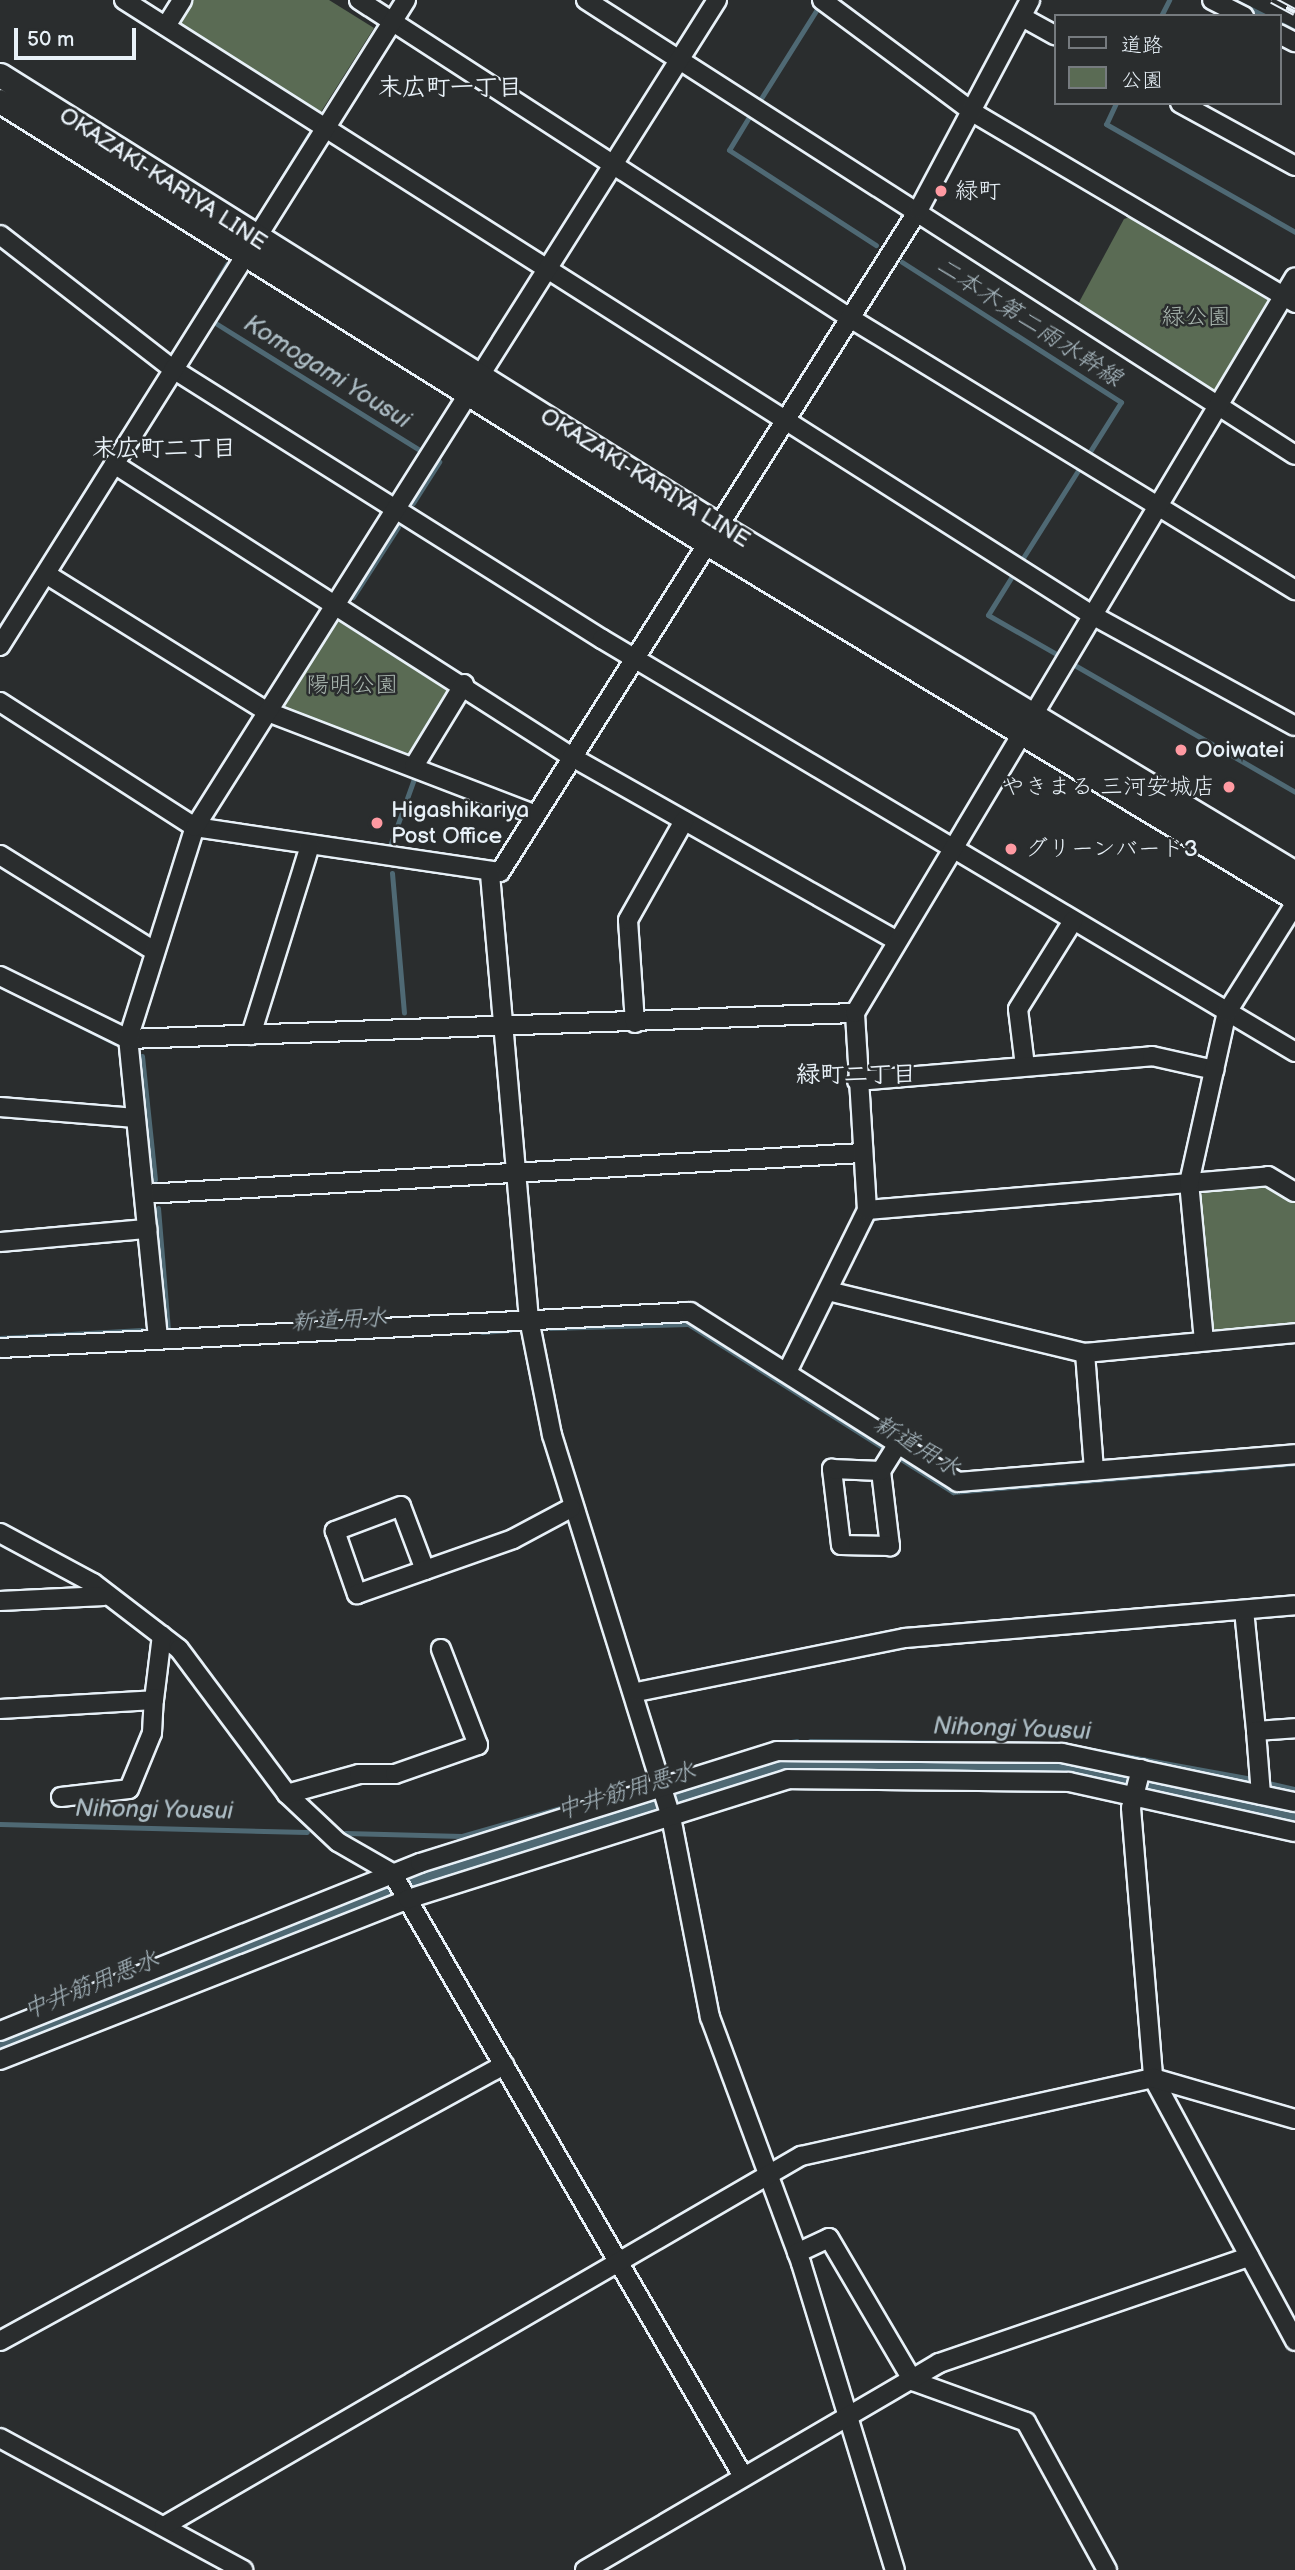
<!DOCTYPE html>
<html>
<head>
<meta charset="utf-8">
<style>
	body { margin:0 }
	#map { position:relative; width:1295px; height:2570px; overflow:hidden; background:#2a2d2e; font-family:"Balsamiq Sans","Klee One",sans-serif }
	div>[style] { position:absolute }
	.green>* { inset:0; background:#5a6b54 }
	.stream>* { height:5px; margin:-2.5px; padding:0 2.5px; transform-origin:2.5px; border-radius:2.5px; background:#4f6974 }
	.canal>* { height:18px; margin:-9px; padding:0 9px; transform-origin:9px; border-radius:9px; background:#4f6974 }
	.roads { filter:drop-shadow(2px 0 #e8f1f8) drop-shadow(-2px 0 #e8f1f8) drop-shadow(0 2px #e8f1f8) drop-shadow(0 -2px #e8f1f8) }
	.minor>* { height:18px; margin:-9px; padding:0 9px; transform-origin:9px; border-radius:9px; background:#2a2d2e }
	.major>* { height:23px; margin:-11.5px; padding:0 11.5px; transform-origin:11.5px; border-radius:11.5px; background:#2a2d2e }
	.rail>* { height:8px; margin-top:-4px; transform-origin:0; background:repeating-linear-gradient(90deg,#2a2d2e 0 16px,#e8f1f8 0 32px); box-sizing:border-box; border-block:2px solid #e8f1f8 }
	.dots>* { width:19px; height:19px; translate:-50% -50%; box-sizing:border-box; border:4px solid #2a2d2e; border-radius:50% }
	span { translate:-50% -50%; white-space:nowrap; text-align:center; line-height:1.15; -webkit-text-stroke:5px #2a2d2e; paint-order:stroke }
	.street-label { font-size:23px; color:#e8f1f8 }
	.poi-label { font-size:23px; color:#e8f1f8 }
	.left { translate:0 -50%; text-align:left }
	.right { translate:-100% -50%; text-align:right }
	.park-label { font-size:23px; color:#a8b5ae }
	.neighbourhood-label { font-size:24px; color:#e8f1f8; font-weight:700 }
	.water-label { font-size:24px; color:#abbbc3; font-style:italic }
	.legend { position:absolute; left:1054px; top:14px; width:228px; height:91px; box-sizing:border-box; background:#2a2d2e; border:2px solid #767b7f; margin:0; padding:9px 12px; list-style:none; font-size:21px; color:#e8f1f8 }
	.legend li { display:flex; align-items:center; gap:14px; height:35px }
	.legend b { width:35px; border:2px solid #767b7f }
	.scale { position:absolute; left:14px; top:28px; width:122px; height:32px; box-sizing:border-box; border:4px solid #e8f1f8; border-top:0; padding-left:9px; font-size:21px; line-height:24px; white-space:nowrap; color:#e8f1f8; -webkit-text-stroke:5px #2a2d2e; paint-order:stroke }
</style>
</head>
<body>
<div id="map">
	<div class="green">
		<i style="clip-path:polygon(187px 0,329px 0,374px 28px,319px 115px,176px 27px)"></i>
		<i style="clip-path:polygon(1133px 216px,1269px 296px,1270px 304px,1216px 392px,1077px 306px,1124px 219px)"></i>
		<i style="clip-path:polygon(336px 620px,451px 692px,411px 757px,281px 709px)"></i>
		<i style="clip-path:polygon(1266px 1183px,1295px 1200px,1295px 1325px,1217px 1331px,1211px 1327px,1199px 1194px)"></i>
	</div>
	<div class="stream">
		<i style="left:1233px;top:0;width:36px;rotate:27deg"></i>
		<i style="left:1161px;top:16px;width:18px;rotate:-63deg"></i>
		<i style="left:1279px;top:23px;width:18px;rotate:27deg"></i>
		<i style="left:760px;top:100px;width:111px;rotate:-57.9deg"></i>
		<i style="left:1116px;top:103px;width:23px;rotate:115deg"></i>
		<i style="left:1106px;top:124px;width:218px;rotate:29.7deg"></i>
		<i style="left:752px;top:112px;width:44px;rotate:121.2deg"></i>
		<i style="left:729px;top:150px;width:175px;rotate:32.9deg"></i>
		<i style="left:322px;top:116px;width:91px;rotate:-57.5deg"></i>
		<i style="left:256px;top:221px;width:101px;rotate:-58.4deg"></i>
		<i style="left:902px;top:262px;width:260px;rotate:32.6deg"></i>
		<i style="left:1121px;top:402px;width:60px;rotate:122.1deg"></i>
		<i style="left:198px;top:313px;width:57px;rotate:-59.4deg"></i>
		<i style="left:217px;top:324px;width:237px;rotate:31.9deg"></i>
		<i style="left:413px;top:503px;width:49px;rotate:-57.6deg"></i>
		<i style="left:1021px;top:561px;width:109px;rotate:-57.8deg"></i>
		<i style="left:1014px;top:573px;width:49px;rotate:121.8deg"></i>
		<i style="left:988px;top:615px;width:81px;rotate:29.7deg"></i>
		<i style="left:353px;top:597px;width:83px;rotate:-57.3deg"></i>
		<i style="left:1071px;top:663px;width:258px;rotate:29.9deg"></i>
		<i style="left:391px;top:843px;width:71px;rotate:-70.3deg"></i>
		<i style="left:392px;top:873px;width:140px;rotate:85.1deg"></i>
		<i style="left:39px;top:1005px;width:85px;rotate:26.6deg"></i>
		<i style="left:142px;top:1056px;width:124px;rotate:84deg"></i>
		<i style="left:158px;top:1208px;width:121px;rotate:85.3deg"></i>
		<i style="left:550px;top:1328px;width:138px;rotate:-1.7deg"></i>
		<i style="left:688px;top:1324px;width:314px;rotate:32.4deg"></i>
		<i style="left:953px;top:1492px;width:343px;rotate:-4.8deg"></i>
		<i style="left:482px;top:1332px;width:28px;rotate:-4deg"></i>
		<i style="left:0;top:1338px;width:142px;rotate:-3.2deg"></i>
		<i style="left:810px;top:1741px;width:232px;rotate:0.7deg"></i>
		<i style="left:780px;top:1744px;width:17px;rotate:-10deg"></i>
		<i style="left:1059px;top:1744px;width:196px;rotate:10.3deg"></i>
		<i style="left:1268px;top:1783px;width:28px;rotate:13deg"></i>
		<i style="left:0;top:1824px;width:307px;rotate:1.5deg"></i>
		<i style="left:345px;top:1833px;width:117px;rotate:1.5deg"></i>
		<i style="left:462px;top:1836px;width:167px;rotate:-15.9deg"></i>
	</div>
	<div class="canal">
		<i style="left:0;top:2048px;width:443px;rotate:-22deg"></i>
		<i style="left:411px;top:1882px;width:400px;rotate:-17deg"></i>
		<i style="left:793px;top:1765px;width:276px;rotate:0.4deg"></i>
		<i style="left:1069px;top:1767px;width:231px;rotate:12.5deg"></i>
	</div>
	<div class="roads">
		<div class="minor">
			<i style="left:124px;top:0;width:1147px;rotate:32.43deg"></i>
			<i style="left:1092px;top:615px;width:231px;rotate:28.7deg"></i>
			<i style="left:359px;top:0;width:585px;rotate:32.93deg"></i>
			<i style="left:850px;top:318px;width:522px;rotate:31.43deg"></i>
			<i style="left:586px;top:0;width:842px;rotate:32.69deg"></i>
			<i style="left:822px;top:0;width:189px;rotate:36.6deg"></i>
			<i style="left:974px;top:113px;width:373px;rotate:30.6deg"></i>
			<i style="left:1212px;top:0;width:36px;rotate:27deg"></i>
			<i style="left:1022px;top:17px;width:38px;rotate:29deg"></i>
			<i style="left:166px;top:26px;width:31px;rotate:-58deg"></i>
			<i style="left:1279px;top:34px;width:18px;rotate:27deg"></i>
			<i style="left:1180px;top:103px;width:131px;rotate:28.7deg"></i>
			<i style="left:0;top:235px;width:219px;rotate:37.8deg"></i>
			<i style="left:173px;top:369px;width:507px;rotate:32.19deg"></i>
			<i style="left:602px;top:639px;width:807px;rotate:30.79deg"></i>
			<i style="left:114px;top:464px;width:544px;rotate:32.61deg"></i>
			<i style="left:572px;top:757px;width:373px;rotate:29.5deg"></i>
			<i style="left:46px;top:574px;width:261px;rotate:31.9deg"></i>
			<i style="left:268px;top:712px;width:287px;rotate:21deg"></i>
			<i style="left:0;top:646px;width:763px;rotate:-57.85deg"></i>
			<i style="left:0;top:702px;width:232px;rotate:32.7deg"></i>
			<i style="left:195px;top:827px;width:308px;rotate:8.4deg"></i>
			<i style="left:500px;top:872px;width:784px;rotate:-57.71deg"></i>
			<i style="left:919px;top:209px;width:237px;rotate:-62deg"></i>
			<i style="left:414px;top:766px;width:96px;rotate:-58.6deg"></i>
			<i style="left:0;top:855px;width:181px;rotate:31.9deg"></i>
			<i style="left:490px;top:874px;width:447px;rotate:85deg"></i>
			<i style="left:529px;top:1319px;width:118px;rotate:78.8deg"></i>
			<i style="left:552px;top:1435px;width:400px;rotate:72.7deg"></i>
			<i style="left:671px;top:1817px;width:204px;rotate:79deg"></i>
			<i style="left:710px;top:2017px;width:262px;rotate:69.7deg"></i>
			<i style="left:801px;top:2263px;width:321px;rotate:73deg"></i>
			<i style="left:0;top:976px;width:143px;rotate:26.2deg"></i>
			<i style="left:128px;top:1039px;width:727px;rotate:-2.05deg"></i>
			<i style="left:635px;top:1023px;width:103px;rotate:-93.9deg"></i>
			<i style="left:628px;top:920px;width:114px;rotate:-60.5deg"></i>
			<i style="left:251px;top:1035px;width:199px;rotate:-72.7deg"></i>
			<i style="left:1025px;top:1066px;width:57px;rotate:-97deg"></i>
			<i style="left:1018px;top:1009px;width:104px;rotate:-58deg"></i>
			<i style="left:857px;top:1081px;width:296px;rotate:-4.8deg"></i>
			<i style="left:1152px;top:1056px;width:64px;rotate:12.7deg"></i>
			<i style="left:0;top:1107px;width:136px;rotate:4.6deg"></i>
			<i style="left:144px;top:1194px;width:719px;rotate:-3.27deg"></i>
			<i style="left:867px;top:1210px;width:402px;rotate:-4.8deg"></i>
			<i style="left:1268px;top:1176px;width:31px;rotate:31deg"></i>
			<i style="left:0;top:1242px;width:148px;rotate:-5.1deg"></i>
			<i style="left:828px;top:1291px;width:264px;rotate:13.6deg"></i>
			<i style="left:1085px;top:1353px;width:211px;rotate:-5.4deg"></i>
			<i style="left:158px;top:1338px;width:301px;rotate:-95.7deg"></i>
			<i style="left:128px;top:1039px;width:222px;rotate:-72.5deg"></i>
			<i style="left:195px;top:827px;width:978px;rotate:-57.74deg"></i>
			<i style="left:1204px;top:1341px;width:159px;rotate:-95.4deg"></i>
			<i style="left:1189px;top:1183px;width:175px;rotate:-77.5deg"></i>
			<i style="left:1227px;top:1012px;width:128px;rotate:-57.8deg"></i>
			<i style="left:0;top:1348px;width:691px;rotate:-2.99deg"></i>
			<i style="left:690px;top:1312px;width:317px;rotate:32.4deg"></i>
			<i style="left:958px;top:1482px;width:338px;rotate:-4.7deg"></i>
			<i style="left:1085px;top:1353px;width:118px;rotate:85.6deg"></i>
			<i style="left:787px;top:1372px;width:181px;rotate:-63.7deg"></i>
			<i style="left:867px;top:1210px;width:197px;rotate:-93.5deg"></i>
			<i style="left:855px;top:1013px;width:857px;rotate:-59.13deg"></i>
			<i style="left:881px;top:1471px;width:76px;rotate:83.2deg"></i>
			<i style="left:890px;top:1546px;width:49px;rotate:-178.8deg"></i>
			<i style="left:841px;top:1545px;width:77px;rotate:-96.8deg"></i>
			<i style="left:832px;top:1469px;width:49px;rotate:2.3deg"></i>
			<i style="left:881px;top:1471px;width:32px;rotate:-58deg"></i>
			<i style="left:0;top:1533px;width:106px;rotate:28.3deg"></i>
			<i style="left:93px;top:1583px;width:108px;rotate:37.5deg"></i>
			<i style="left:179px;top:1649px;width:181px;rotate:53.3deg"></i>
			<i style="left:287px;top:1794px;width:70px;rotate:43.3deg"></i>
			<i style="left:338px;top:1842px;width:62px;rotate:29.9deg"></i>
			<i style="left:392px;top:1873px;width:698px;rotate:59.8deg"></i>
			<i style="left:425px;top:1570px;width:68px;rotate:-110.6deg"></i>
			<i style="left:401px;top:1506px;width:71px;rotate:159.3deg"></i>
			<i style="left:335px;top:1531px;width:67px;rotate:70.8deg"></i>
			<i style="left:357px;top:1594px;width:165px;rotate:-19.4deg"></i>
			<i style="left:513px;top:1539px;width:66px;rotate:-28.1deg"></i>
			<i style="left:0;top:1601px;width:104px;rotate:-2.8deg"></i>
			<i style="left:1244px;top:1610px;width:122px;rotate:84.3deg"></i>
			<i style="left:1256px;top:1731px;width:39px;rotate:-4deg"></i>
			<i style="left:637px;top:1692px;width:273px;rotate:-11.4deg"></i>
			<i style="left:905px;top:1638px;width:391px;rotate:-4.8deg"></i>
			<i style="left:0;top:1709px;width:154px;rotate:-3.3deg"></i>
			<i style="left:154px;top:1700px;width:65px;rotate:-83deg"></i>
			<i style="left:1256px;top:1731px;width:64px;rotate:85.5deg"></i>
			<i style="left:1141px;top:1769px;width:40px;rotate:104.4deg"></i>
			<i style="left:1131px;top:1808px;width:271px;rotate:85.3deg"></i>
			<i style="left:1153px;top:2078px;width:299px;rotate:61.6deg"></i>
			<i style="left:287px;top:1794px;width:75px;rotate:-15.5deg"></i>
			<i style="left:359px;top:1774px;width:36px"></i>
			<i style="left:395px;top:1774px;width:88px;rotate:-19.3deg"></i>
			<i style="left:478px;top:1745px;width:103px;rotate:-111.1deg"></i>
			<i style="left:61px;top:1797px;width:68px;rotate:-6.7deg"></i>
			<i style="left:129px;top:1789px;width:61px;rotate:-67.7deg"></i>
			<i style="left:152px;top:1733px;width:35px;rotate:-87deg"></i>
			<i style="left:0;top:2031px;width:452px;rotate:-21.8deg"></i>
			<i style="left:420px;top:1863px;width:374px;rotate:-17.4deg"></i>
			<i style="left:777px;top:1751px;width:285px;rotate:0.4deg"></i>
			<i style="left:1062px;top:1753px;width:238px;rotate:11.9deg"></i>
			<i style="left:0;top:2060px;width:439px;rotate:-21.5deg"></i>
			<i style="left:408px;top:1899px;width:398px;rotate:-17.5deg"></i>
			<i style="left:788px;top:1779px;width:281px;rotate:0.6deg"></i>
			<i style="left:1069px;top:1782px;width:231px;rotate:12.5deg"></i>
			<i style="left:797px;top:2253px;width:35px;rotate:-25deg"></i>
			<i style="left:829px;top:2238px;width:166px;rotate:59.6deg"></i>
			<i style="left:913px;top:2381px;width:120px;rotate:19.9deg"></i>
			<i style="left:1026px;top:2422px;width:169px;rotate:61.3deg"></i>
			<i style="left:0;top:2341px;width:575px;rotate:-28.71deg"></i>
			<i style="left:0;top:2438px;width:277px;rotate:28.5deg"></i>
			<i style="left:164px;top:2526px;width:737px;rotate:-30.15deg"></i>
			<i style="left:801px;top:2156px;width:361px;rotate:-12.5deg"></i>
			<i style="left:1153px;top:2078px;width:148px;rotate:16.1deg"></i>
			<i style="left:585px;top:2570px;width:410px;rotate:-30.3deg"></i>
			<i style="left:939px;top:2363px;width:328px;rotate:-18.9deg"></i>
		</div>
		<div class="major">
			<i style="left:0;top:75px;width:847px;rotate:32.08deg"></i>
			<i style="left:718px;top:525px;width:674px;rotate:31.1deg"></i>
			<i style="left:0;top:101px;width:834px;rotate:32.01deg"></i>
			<i style="left:707px;top:543px;width:687px;rotate:31.12deg"></i>
		</div>
	</div>
	<div class="rail">
		<i style="left:1272px;top:0;width:26px;rotate:28deg"></i>
	</div>
	<div class="dots">
		<i style="left:941px;top:191px;background:#ff9aa2"></i>
		<i style="left:1181px;top:750px;background:#ff9aa2"></i>
		<i style="left:1229px;top:787px;background:#ff9aa2"></i>
		<i style="left:377px;top:823px;background:#ff9aa2"></i>
		<i style="left:1011px;top:849px;background:#ff9aa2"></i>
	</div>
	<div class="street-label">
		<span style="left:163px;top:179px;rotate:33deg">OKAZAKI-KARIYA LINE</span>
		<span style="left:645px;top:478px;rotate:32deg">OKAZAKI-KARIYA LINE</span>
	</div>
	<div class="poi-label">
		<span class="left" style="left:955px;top:191px">緑町</span>
		<span class="left" style="left:1195px;top:750px">Ooiwatei</span>
		<span class="right" style="left:1215px;top:787px">やきまる 三河安城店</span>
		<span class="left" style="left:391px;top:823px">Higashikariya<br>Post Office</span>
		<span class="left" style="left:1025px;top:849px">グリーンバード3</span>
	</div>
	<div class="park-label">
		<span style="left:1196px;top:317px">緑公園</span>
		<span style="left:352px;top:685px">陽明公園</span>
	</div>
	<div class="neighbourhood-label">
		<span style="left:450px;top:88px">末広町一丁目</span>
		<span style="left:164px;top:449px">末広町二丁目</span>
		<span style="left:856px;top:1075px">緑町二丁目</span>
	</div>
	<div class="water-label">
		<span style="left:1029px;top:322px;rotate:33deg">二本木第二雨水幹線</span>
		<span style="left:327px;top:372px;rotate:32deg">Komogami Yousui</span>
		<span style="left:339px;top:1320px;rotate:-3deg">新道用水</span>
		<span style="left:917px;top:1446px;rotate:31deg">新道用水</span>
		<span style="left:1012px;top:1729px;rotate:2deg">Nihongi Yousui</span>
		<span style="left:626px;top:1791px;rotate:-17deg">中井筋用悪水</span>
		<span style="left:154px;top:1810px;rotate:1deg">Nihongi Yousui</span>
		<span style="left:91px;top:1985px;rotate:-22deg">中井筋用悪水</span>
	</div>
	<ul class="legend">
	<li><b style="height:9px;background:#2a2d2e"></b>道路</li>
	<li><b style="height:19px;background:#5a6b54"></b>公園</li>
	</ul>
	<div class="scale">50 m</div>
</div>
</body>
</html>
